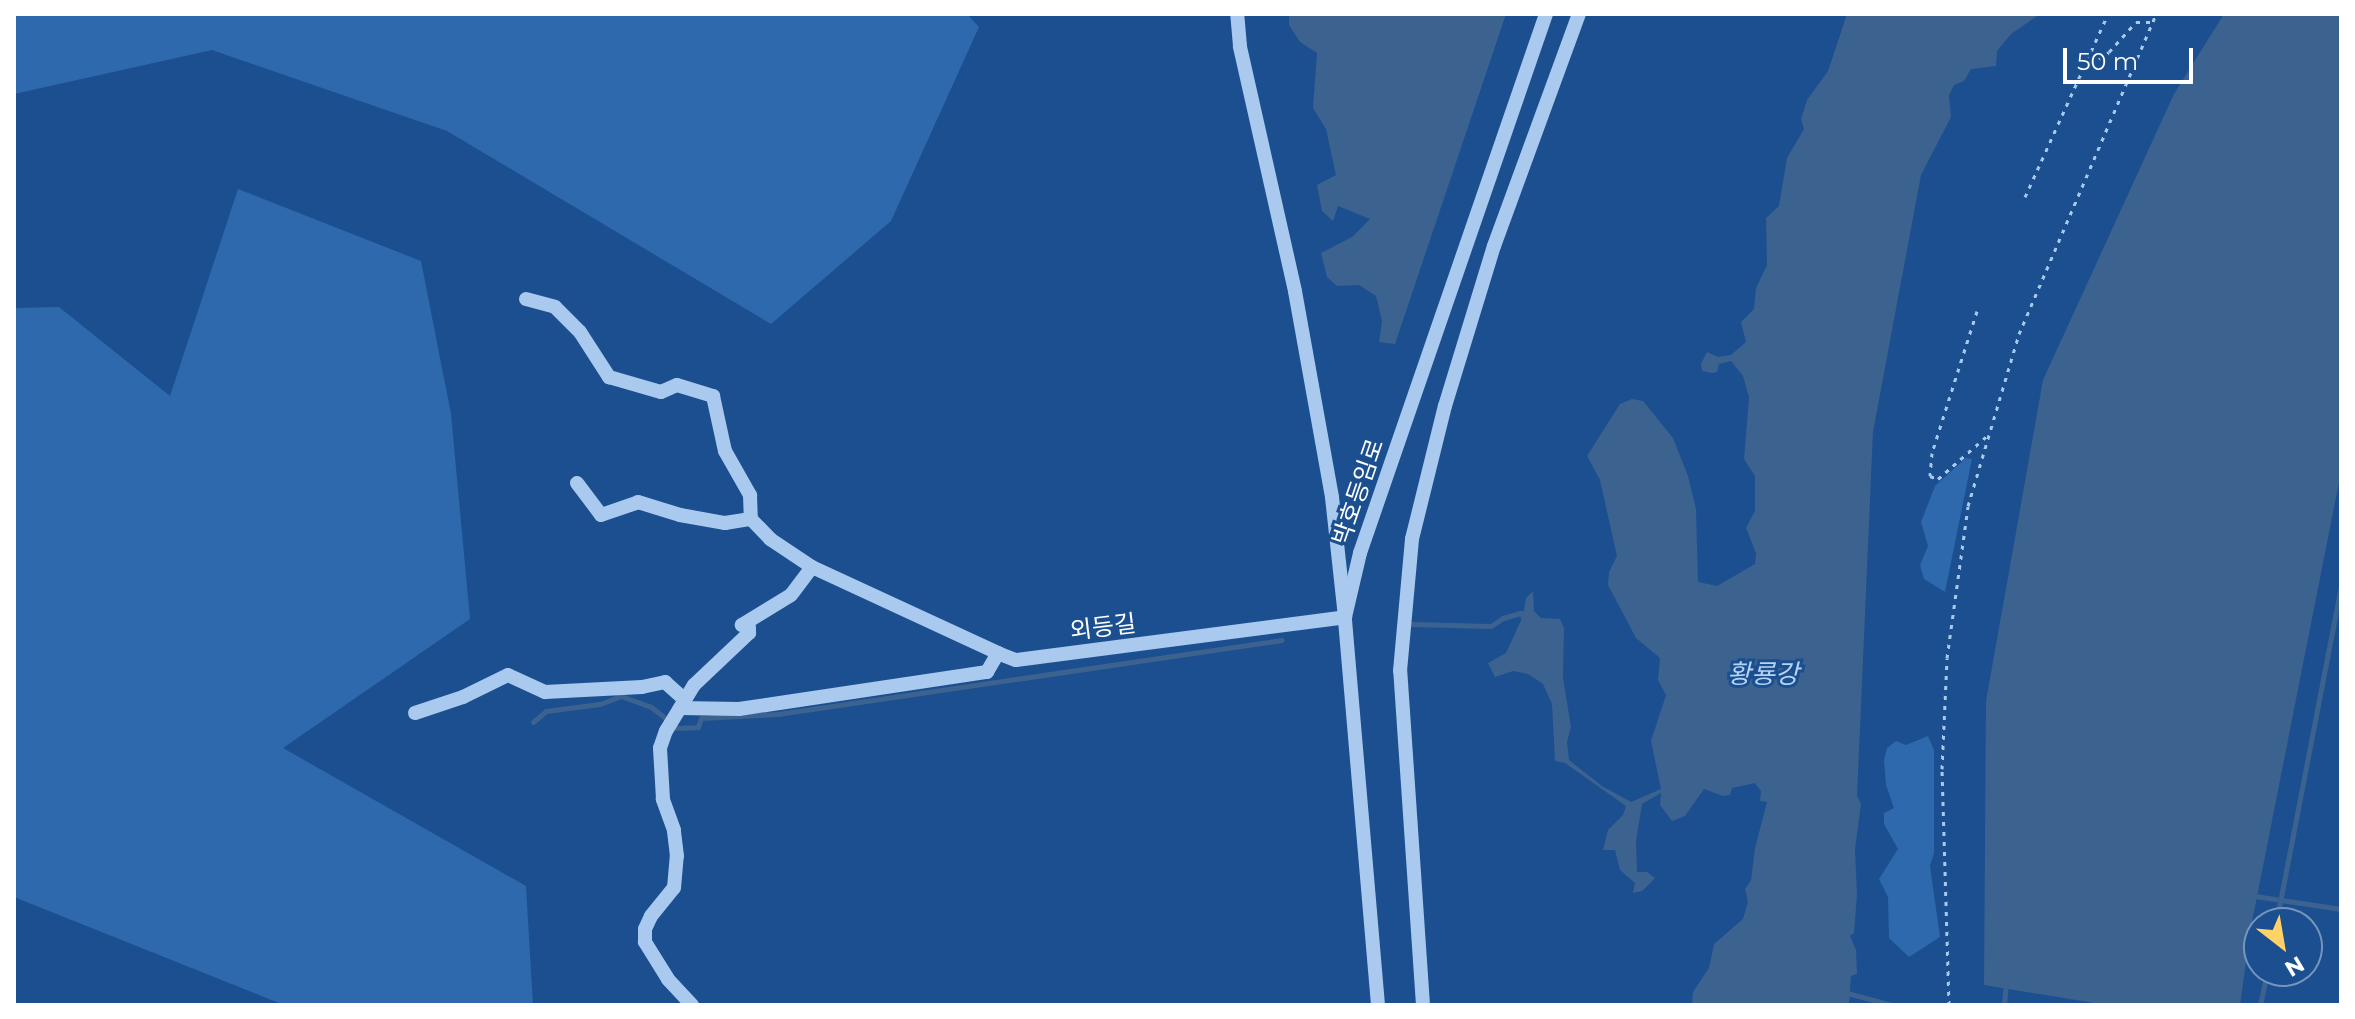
<!DOCTYPE html>
<html>
<head>
<meta charset="utf-8">
<style>
	body { margin:0 }
	#map { position:relative; width:2355px; height:1019px; overflow:hidden; background:#1b4f8f; font-family:Montserrat,"Noto Sans KR",sans-serif }
	div>[style] { position:absolute }
	.green>* { inset:0; background:#2e69ad }
	.water>* { inset:0; background:#3c6290 }
	.stream>* { height:5px; margin:-2.5px; padding:0 2.5px; transform-origin:2.5px; border-radius:2.5px; background:#3c6290 }
	.path>* { height:3px; margin-top:-1.5px; transform-origin:0; background:repeating-linear-gradient(90deg,#a9c9ee 0 4px,transparent 0 10px) }
	.minor>* { height:14px; margin:-7px; padding:0 7px; transform-origin:7px; border-radius:7px; background:#a9c9ee }
	span { translate:-50% -50%; white-space:nowrap; text-align:center; line-height:1.15; -webkit-text-stroke:6px #1b4f8f; paint-order:stroke }
	.street-label { font-size:24px; color:#fff }
	.water-label { font-size:26px; color:#b5d3f5; font-style:italic }
	.frame { position:absolute; inset:0; border:16px solid #fff; pointer-events:none }
	.north { position:absolute; left:2243px; top:907px; width:80px; height:80px; box-sizing:border-box; background:#1b4f8f; border:2px solid #7695bc; border-radius:50%; rotate:149deg; font-size:22px; font-weight:700; line-height:32px; text-align:center; color:#fff }
	.north::after { content:''; display:block; margin:auto; width:28px; height:36px; background:#ffd166; clip-path:polygon(50% 0,100% 100%,50% 72%,0 100%) }
	.scale { position:absolute; left:2063px; top:48px; width:130px; height:36px; box-sizing:border-box; border:4px solid #fff; border-top:0; padding-left:10px; font-size:24px; line-height:28px; white-space:nowrap; color:#fff; -webkit-text-stroke:6px #1b4f8f; paint-order:stroke }
</style>
</head>
<body>
<div id="map">
	<div class="green">
		<i style="clip-path:polygon(14px 14px,967px 14px,979px 27px,891px 221px,771px 324px,447px 131px,212px 50px,14px 94px)"></i>
		<i style="clip-path:polygon(238px 189px,421px 261px,451px 414px,470px 619px,283px 748px,526px 886px,533px 1005px,284px 1005px,14px 897px,14px 308px,59px 307px,170px 396px)"></i>
		<i style="clip-path:polygon(1966px 458px,1972px 459px,1945px 592px,1924px 579px,1920px 565px,1928px 546px,1921px 522px,1935px 486px)"></i>
		<i style="clip-path:polygon(1928px 736px,1934px 750px,1934px 853px,1930px 866px,1940px 937px,1909px 957px,1889px 938px,1888px 897px,1879px 879px,1898px 849px,1884px 824px,1884px 813px,1894px 808px,1886px 785px,1884px 760px,1887px 748px,1896px 741px,1906px 745px)"></i>
	</div>
	<div class="water">
		<i style="clip-path:polygon(1289px 14px,1506px 14px,1395px 344px,1379px 342px,1382px 321px,1376px 296px,1359px 285px,1337px 286px,1327px 277px,1321px 253px,1352px 237px,1370px 219px,1338px 206px,1333px 221px,1322px 211px,1317px 185px,1336px 175px,1326px 129px,1313px 108px,1317px 53px,1300px 42px,1289px 25px)"></i>
		<i style="clip-path:polygon(1847px 14px,2040px 14px,2011px 34px,1997px 51px,1996px 66px,1971px 69px,1964px 81px,1954px 85px,1949px 95px,1951px 117px,1921px 175px,1873px 432px,1857px 796px,1861px 804px,1855px 849px,1857px 895px,1854px 933px,1850px 936px,1856px 950px,1857px 974px,1851px 976px,1849px 1005px,1692px 1005px,1693px 992px,1709px 968px,1714px 944px,1743px 919px,1748px 902px,1745px 889px,1751px 880px,1755px 848px,1767px 802px,1760px 801px,1761px 791px,1755px 783px,1732px 788px,1730px 795px,1723px 796px,1704px 789px,1685px 816px,1672px 821px,1660px 805px,1661px 793px,1642px 804px,1636px 841px,1637px 872px,1647px 872px,1655px 878px,1642px 891px,1633px 893px,1635px 883px,1620px 870px,1615px 850px,1603px 850px,1608px 830px,1623px 815px,1626px 806px,1565px 763px,1555px 761px,1552px 704px,1543px 684px,1528px 674px,1513px 671px,1495px 677px,1488px 663px,1506px 653px,1523px 616px,1526px 598px,1533px 591px,1534px 611px,1541px 618px,1560px 619px,1564px 628px,1563px 678px,1571px 727px,1567px 742px,1569px 760px,1602px 786px,1631px 802px,1661px 789px,1651px 741px,1666px 695px,1658px 680px,1660px 658px,1636px 638px,1608px 585px,1609px 572px,1617px 556px,1600px 480px,1587px 456px,1620px 404px,1632px 399px,1643px 401px,1673px 438px,1688px 476px,1696px 509px,1698px 582px,1717px 586px,1755px 564px,1756px 553px,1746px 528px,1755px 511px,1755px 476px,1744px 459px,1749px 397px,1743px 376px,1731px 361px,1719px 364px,1717px 372px,1712px 373px,1702px 371px,1701px 364px,1707px 352px,1718px 357px,1731px 355px,1746px 342px,1741px 322px,1754px 309px,1756px 288px,1767px 265px,1766px 218px,1779px 206px,1787px 158px,1804px 129px,1801px 119px,1807px 100px,1828px 71px)"></i>
		<i style="clip-path:polygon(2224px 14px,2341px 14px,2341px 472px,2251px 927px,2240px 1005px,2106px 1005px,1984px 985px,1986px 701px,2043px 380px,2174px 94px)"></i>
	</div>
	<div class="stream">
		<i style="left:1411px;top:624px;width:80px;rotate:1.4deg"></i>
		<i style="left:1491px;top:626px;width:14px;rotate:-34deg"></i>
		<i style="left:1503px;top:618px;width:19px;rotate:-16deg"></i>
		<i style="left:1521px;top:613px;width:9px;rotate:63deg"></i>
		<i style="left:533px;top:722px;width:17px;rotate:-40deg"></i>
		<i style="left:546px;top:711px;width:54px;rotate:-7.4deg"></i>
		<i style="left:600px;top:704px;width:22px;rotate:-21deg"></i>
		<i style="left:621px;top:696px;width:32px;rotate:20deg"></i>
		<i style="left:651px;top:707px;width:18px;rotate:38deg"></i>
		<i style="left:673px;top:728px;width:25px;rotate:-2deg"></i>
		<i style="left:698px;top:727px;width:9px;rotate:-72deg"></i>
		<i style="left:701px;top:718px;width:77px;rotate:-3deg"></i>
		<i style="left:778px;top:714px;width:509px;rotate:-8.35deg"></i>
		<i style="left:2255px;top:896px;width:87px;rotate:8.6deg"></i>
		<i style="left:2276px;top:923px;width:342px;rotate:-79.1deg"></i>
		<i style="left:1847px;top:993px;width:47px;rotate:14.9deg"></i>
		<i style="left:2004px;top:1005px;width:23px;rotate:-85deg"></i>
		<i style="left:2260px;top:1005px;width:35px;rotate:-78deg"></i>
	</div>
	<div class="path">
		<i style="left:2083px;top:71px;width:32px;rotate:-36deg"></i>
		<i style="left:2109px;top:52px;width:40px;rotate:-48deg"></i>
		<i style="left:2136px;top:22px;width:16px"></i>
		<i style="left:2025px;top:197px;width:201px;rotate:-65.6deg"></i>
		<i style="left:1977px;top:311px;width:149px;rotate:107.6deg"></i>
		<i style="left:1932px;top:453px;width:23px;rotate:95deg"></i>
		<i style="left:1930px;top:476px;width:9px;rotate:21deg"></i>
		<i style="left:1938px;top:479px;width:68px;rotate:-41.4deg"></i>
		<i style="left:1949px;top:1005px;width:236px;rotate:-91.7deg"></i>
		<i style="left:1942px;top:769px;width:111px;rotate:-87.4deg"></i>
		<i style="left:1947px;top:658px;width:153px;rotate:-82.1deg"></i>
		<i style="left:1968px;top:506px;width:179px;rotate:-73.5deg"></i>
		<i style="left:2019px;top:334px;width:348px;rotate:-66.8deg"></i>
	</div>
	<div class="minor">
		<i style="left:526px;top:299px;width:30px;rotate:15deg"></i>
		<i style="left:555px;top:307px;width:35px;rotate:45deg"></i>
		<i style="left:580px;top:332px;width:54px;rotate:57.2deg"></i>
		<i style="left:609px;top:377px;width:54px;rotate:16.1deg"></i>
		<i style="left:661px;top:392px;width:17px;rotate:-24deg"></i>
		<i style="left:677px;top:385px;width:38px;rotate:17deg"></i>
		<i style="left:713px;top:396px;width:56px;rotate:77.7deg"></i>
		<i style="left:725px;top:451px;width:51px;rotate:60.4deg"></i>
		<i style="left:750px;top:495px;width:24px;rotate:88deg"></i>
		<i style="left:751px;top:519px;width:28px;rotate:46deg"></i>
		<i style="left:770px;top:539px;width:50px;rotate:33.7deg"></i>
		<i style="left:812px;top:567px;width:207px;rotate:24.8deg"></i>
		<i style="left:1000px;top:654px;width:17px;rotate:21deg"></i>
		<i style="left:1016px;top:660px;width:332px;rotate:-7.4deg"></i>
		<i style="left:1345px;top:617px;width:121px;rotate:-96.2deg"></i>
		<i style="left:1332px;top:497px;width:209px;rotate:-100.2deg"></i>
		<i style="left:1295px;top:291px;width:251px;rotate:-102.7deg"></i>
		<i style="left:1240px;top:46px;width:32px;rotate:-95deg"></i>
		<i style="left:577px;top:483px;width:40px;rotate:53deg"></i>
		<i style="left:601px;top:515px;width:39px;rotate:-19deg"></i>
		<i style="left:638px;top:502px;width:44px;rotate:17.2deg"></i>
		<i style="left:680px;top:515px;width:46px;rotate:10.1deg"></i>
		<i style="left:725px;top:523px;width:26px;rotate:-9deg"></i>
		<i style="left:680px;top:708px;width:59px;rotate:1deg"></i>
		<i style="left:739px;top:709px;width:251px;rotate:-8.5deg"></i>
		<i style="left:987px;top:672px;width:22px;rotate:-60deg"></i>
		<i style="left:415px;top:713px;width:51px;rotate:-18.4deg"></i>
		<i style="left:463px;top:697px;width:50px;rotate:-26.1deg"></i>
		<i style="left:508px;top:675px;width:41px;rotate:24.7deg"></i>
		<i style="left:545px;top:692px;width:97px;rotate:-3deg"></i>
		<i style="left:642px;top:687px;width:24px;rotate:-12deg"></i>
		<i style="left:665px;top:682px;width:27px;rotate:42deg"></i>
		<i style="left:692px;top:1005px;width:35px;rotate:-133deg"></i>
		<i style="left:668px;top:979px;width:44px;rotate:-121.9deg"></i>
		<i style="left:645px;top:942px;width:13px;rotate:-90deg"></i>
		<i style="left:645px;top:929px;width:14px;rotate:-65deg"></i>
		<i style="left:651px;top:916px;width:36px;rotate:-51deg"></i>
		<i style="left:674px;top:888px;width:32px;rotate:-85deg"></i>
		<i style="left:677px;top:856px;width:26px;rotate:-97deg"></i>
		<i style="left:674px;top:830px;width:33px;rotate:-110deg"></i>
		<i style="left:663px;top:799px;width:51px;rotate:-93.4deg"></i>
		<i style="left:660px;top:748px;width:18px;rotate:-71deg"></i>
		<i style="left:666px;top:731px;width:54px;rotate:-58.7deg"></i>
		<i style="left:694px;top:685px;width:76px;rotate:-43.4deg"></i>
		<i style="left:749px;top:633px;width:5px;rotate:-90deg"></i>
		<i style="left:749px;top:628px;width:8px;rotate:-157deg"></i>
		<i style="left:742px;top:625px;width:57px;rotate:-31.5deg"></i>
		<i style="left:791px;top:595px;width:35px;rotate:-53deg"></i>
		<i style="left:1378px;top:1005px;width:389px;rotate:-94.9deg"></i>
		<i style="left:1345px;top:617px;width:66px;rotate:-76.8deg"></i>
		<i style="left:1360px;top:553px;width:570px;rotate:-70.96deg"></i>
		<i style="left:1423px;top:1005px;width:335px;rotate:-93.9deg"></i>
		<i style="left:1400px;top:671px;width:133px;rotate:-84.8deg"></i>
		<i style="left:1412px;top:539px;width:137px;rotate:-76.1deg"></i>
		<i style="left:1445px;top:406px;width:167px;rotate:-73deg"></i>
		<i style="left:1494px;top:246px;width:247px;rotate:-69.9deg"></i>
	</div>
	<div class="street-label">
		<span style="left:1358px;top:492px;rotate:-71deg">박호등임로</span>
		<span style="left:1103px;top:627px;rotate:-7deg">외등길</span>
	</div>
	<div class="water-label">
		<span style="left:1763px;top:675px">황룡강</span>
	</div>
	<div class="frame"></div>
	<div class="north">N</div>
	<div class="scale">50 m</div>
</div>
</body>
</html>
